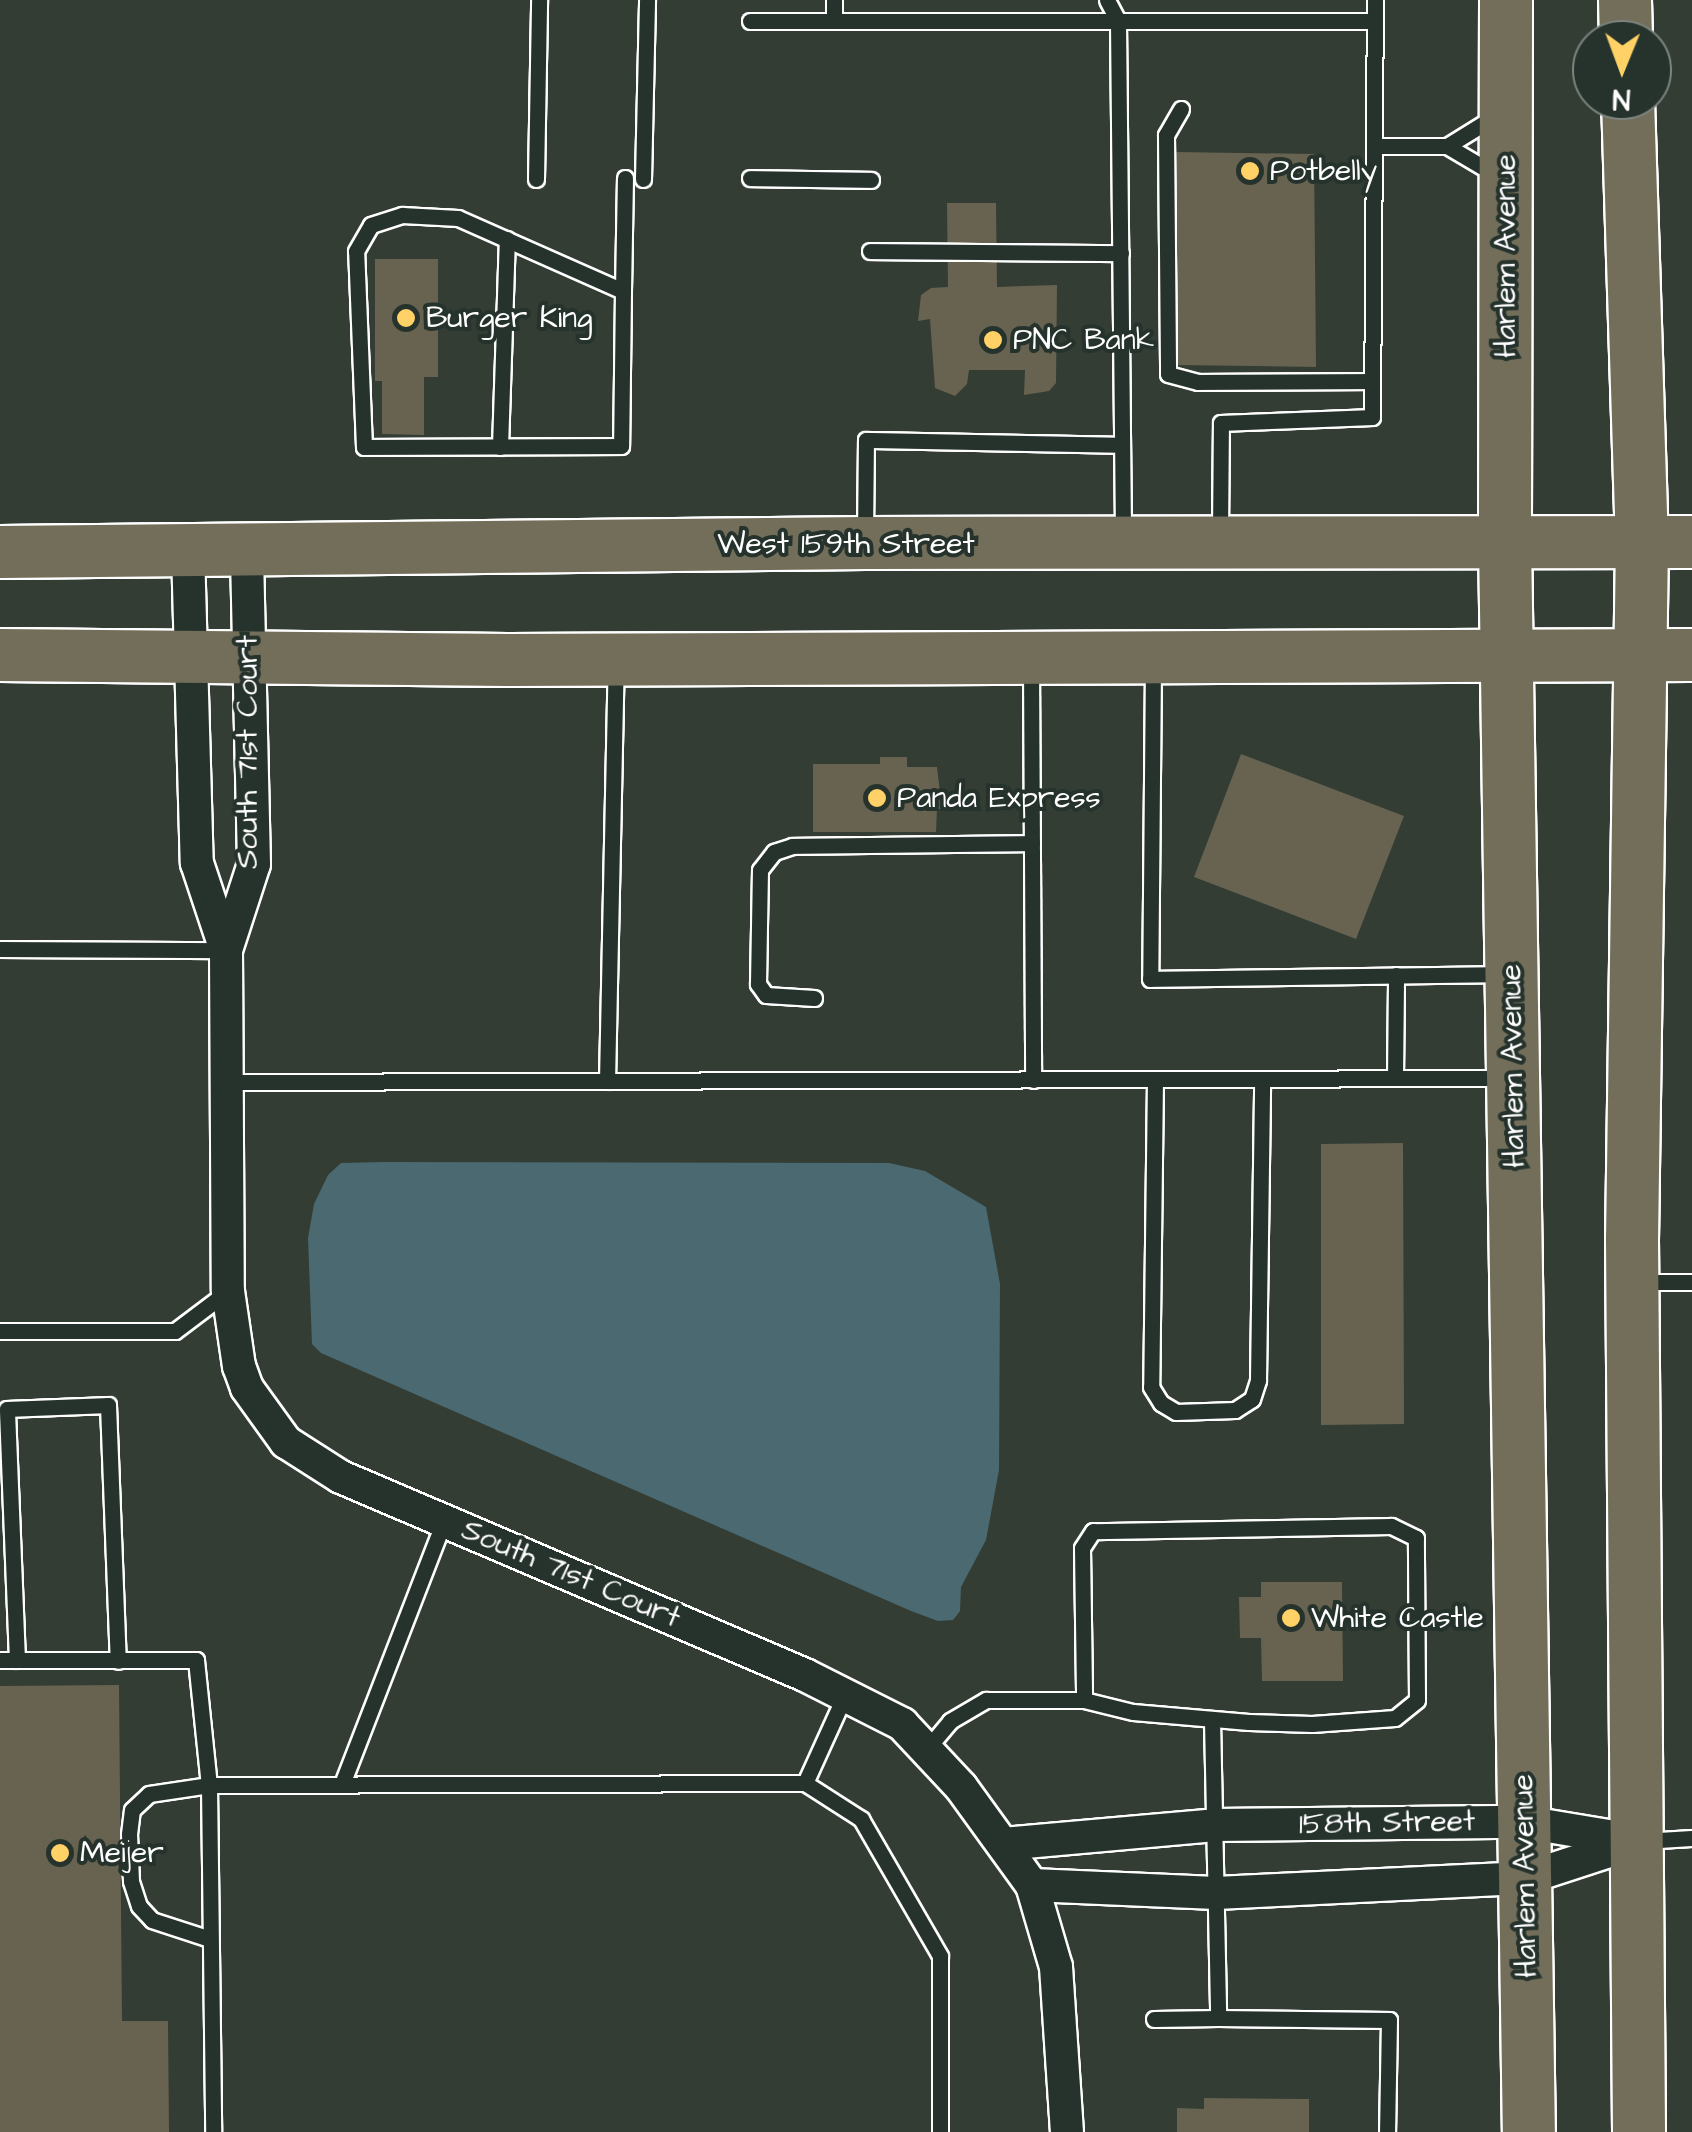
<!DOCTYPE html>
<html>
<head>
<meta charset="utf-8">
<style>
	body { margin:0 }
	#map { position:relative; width:1692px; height:2132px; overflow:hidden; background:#333d34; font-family:"Architects Daughter",sans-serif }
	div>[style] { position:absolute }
	.water>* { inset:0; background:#4a6971 }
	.building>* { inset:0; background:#676350 }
	.roads { filter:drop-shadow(2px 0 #fff) drop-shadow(-2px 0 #fff) drop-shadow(0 2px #fff) drop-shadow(0 -2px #fff) }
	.lane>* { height:15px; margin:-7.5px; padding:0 7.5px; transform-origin:7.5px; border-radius:7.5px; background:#26332d }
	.street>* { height:32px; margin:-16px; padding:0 16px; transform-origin:16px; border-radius:16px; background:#26332d }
	.primary>* { height:52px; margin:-26px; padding:0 26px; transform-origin:26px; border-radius:26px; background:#726e59 }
	.dots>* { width:28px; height:28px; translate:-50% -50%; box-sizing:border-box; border:5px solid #26332d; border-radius:50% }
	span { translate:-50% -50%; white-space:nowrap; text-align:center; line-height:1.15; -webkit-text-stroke:8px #26332d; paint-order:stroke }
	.poi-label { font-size:30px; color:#fff }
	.left { translate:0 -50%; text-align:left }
	.street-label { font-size:30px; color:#fff }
	.north { position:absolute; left:1572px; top:20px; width:100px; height:100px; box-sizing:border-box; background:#26332d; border:2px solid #7d8581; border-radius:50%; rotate:181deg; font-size:28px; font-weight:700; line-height:40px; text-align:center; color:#fff }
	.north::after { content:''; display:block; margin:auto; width:35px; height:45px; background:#ffd166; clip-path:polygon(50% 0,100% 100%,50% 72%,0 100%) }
</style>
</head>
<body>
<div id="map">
	<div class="water">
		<i style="clip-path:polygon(383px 1162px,889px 1163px,925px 1171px,986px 1207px,1000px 1284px,999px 1470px,986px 1540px,961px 1587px,960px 1611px,953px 1620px,938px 1621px,911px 1611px,321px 1353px,312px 1344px,308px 1238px,314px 1204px,328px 1175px,341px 1163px)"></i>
	</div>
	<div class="building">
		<i style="clip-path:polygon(1176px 152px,1314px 154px,1316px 367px,1178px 365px)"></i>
		<i style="clip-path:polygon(947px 203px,996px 203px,997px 287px,1057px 285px,1056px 383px,1049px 391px,1024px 395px,1025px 370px,969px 370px,967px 384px,955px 396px,935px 388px,930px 319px,918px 321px,921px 295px,931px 288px,948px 287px)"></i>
		<i style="clip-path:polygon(375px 259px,438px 259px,438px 377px,424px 377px,424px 435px,382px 434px,382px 381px,375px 381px)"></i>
		<i style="clip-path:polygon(1241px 754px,1404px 816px,1356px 939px,1194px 877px)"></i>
		<i style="clip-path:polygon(880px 757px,907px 757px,907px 767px,937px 767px,942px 809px,937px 809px,936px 832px,813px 832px,813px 764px,880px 764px)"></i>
		<i style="clip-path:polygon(1403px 1143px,1404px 1424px,1321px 1425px,1321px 1144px)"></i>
		<i style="clip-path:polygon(1261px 1582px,1342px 1582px,1343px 1681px,1262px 1681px,1261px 1638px,1240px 1638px,1239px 1597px,1261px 1597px)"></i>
		<i style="clip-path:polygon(119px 1685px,122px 2021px,168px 2021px,169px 2132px,0 2132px,0 1686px)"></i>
		<i style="clip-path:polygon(1204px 2098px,1309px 2099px,1309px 2132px,1177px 2132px,1177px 2108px,1204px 2109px)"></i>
	</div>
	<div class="roads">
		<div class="lane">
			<i style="left:1107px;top:0;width:24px;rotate:62deg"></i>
			<i style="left:1118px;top:21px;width:512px;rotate:89.44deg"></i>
			<i style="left:750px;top:21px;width:625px"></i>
			<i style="left:834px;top:21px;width:21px;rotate:-90deg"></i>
			<i style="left:1181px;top:109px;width:30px;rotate:120deg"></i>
			<i style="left:1166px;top:135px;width:239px;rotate:89.5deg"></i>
			<i style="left:1168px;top:374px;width:31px;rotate:15deg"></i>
			<i style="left:1198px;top:382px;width:174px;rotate:-0.3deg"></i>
			<i style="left:1494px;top:117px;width:55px;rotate:148.3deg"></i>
			<i style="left:1447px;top:146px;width:57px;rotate:30.6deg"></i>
			<i style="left:1374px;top:146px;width:73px"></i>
			<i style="left:750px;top:178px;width:121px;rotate:0.9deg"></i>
			<i style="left:536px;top:179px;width:179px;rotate:-89deg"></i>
			<i style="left:643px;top:179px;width:179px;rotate:-88.7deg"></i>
			<i style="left:402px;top:215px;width:56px;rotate:3.1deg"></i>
			<i style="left:458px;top:218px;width:180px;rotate:23.9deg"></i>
			<i style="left:623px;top:291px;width:155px;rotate:90.7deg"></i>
			<i style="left:621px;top:446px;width:257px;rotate:179.8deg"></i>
			<i style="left:364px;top:447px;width:196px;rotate:-92.3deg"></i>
			<i style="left:356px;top:251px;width:30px;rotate:-60deg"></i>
			<i style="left:371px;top:225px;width:33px;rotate:-18deg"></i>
			<i style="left:870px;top:251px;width:251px;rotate:0.5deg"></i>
			<i style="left:623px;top:291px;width:113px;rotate:-89deg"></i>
			<i style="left:500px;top:447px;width:208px;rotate:-88.1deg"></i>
			<i style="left:1220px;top:533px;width:110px;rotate:-89.5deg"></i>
			<i style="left:1221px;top:423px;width:151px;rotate:-2.3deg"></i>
			<i style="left:1372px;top:417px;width:417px;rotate:-89.6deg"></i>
			<i style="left:865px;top:535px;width:95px;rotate:-89.4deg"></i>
			<i style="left:866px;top:440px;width:256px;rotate:1.1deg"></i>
			<i style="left:1031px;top:664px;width:416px;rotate:89.7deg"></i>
			<i style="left:1153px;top:664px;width:315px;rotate:90.5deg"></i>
			<i style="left:1150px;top:979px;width:352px;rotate:-0.8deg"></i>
			<i style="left:0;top:949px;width:226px;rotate:0.3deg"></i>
			<i style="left:814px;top:998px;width:48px;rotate:-176.4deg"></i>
			<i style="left:766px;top:995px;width:14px;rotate:-126deg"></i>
			<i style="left:758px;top:984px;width:114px;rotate:-89deg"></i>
			<i style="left:760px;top:870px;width:23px;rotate:-52deg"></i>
			<i style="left:774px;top:852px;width:19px;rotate:-18deg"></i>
			<i style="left:792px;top:846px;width:240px;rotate:-0.7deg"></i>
			<i style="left:1395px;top:1078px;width:103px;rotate:-89.4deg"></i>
			<i style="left:1155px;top:1079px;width:308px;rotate:90.7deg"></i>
			<i style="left:1151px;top:1387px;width:19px;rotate:58deg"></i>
			<i style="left:1161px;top:1403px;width:17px;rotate:31deg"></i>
			<i style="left:1176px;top:1412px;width:59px;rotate:-1.9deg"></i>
			<i style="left:1235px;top:1410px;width:20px;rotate:-33deg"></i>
			<i style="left:1252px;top:1399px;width:20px;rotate:-72deg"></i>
			<i style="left:1258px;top:1380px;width:301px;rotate:-89.2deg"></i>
			<i style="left:607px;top:1081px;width:413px;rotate:-88.8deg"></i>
			<i style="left:227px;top:1082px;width:1281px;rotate:-0.18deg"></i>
			<i style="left:1641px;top:1282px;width:51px"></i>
			<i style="left:0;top:1331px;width:175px"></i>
			<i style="left:175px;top:1331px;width:66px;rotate:-37deg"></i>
			<i style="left:0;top:1660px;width:196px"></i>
			<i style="left:196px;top:1660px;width:126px;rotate:84.1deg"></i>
			<i style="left:209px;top:1785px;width:347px;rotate:89.3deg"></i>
			<i style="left:17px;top:1660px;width:251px;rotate:-92.3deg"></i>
			<i style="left:7px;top:1409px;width:101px;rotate:-2.3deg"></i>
			<i style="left:108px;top:1405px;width:256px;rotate:87.8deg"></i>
			<i style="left:1212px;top:1720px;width:298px;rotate:88.8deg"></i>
			<i style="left:1218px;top:2018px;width:171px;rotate:0.7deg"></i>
			<i style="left:1389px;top:2020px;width:112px;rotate:91deg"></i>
			<i style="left:926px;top:1750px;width:38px;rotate:-50deg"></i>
			<i style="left:950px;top:1721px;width:42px;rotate:-30.3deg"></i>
			<i style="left:986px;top:1700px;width:98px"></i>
			<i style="left:1084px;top:1700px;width:50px;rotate:13.8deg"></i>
			<i style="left:1133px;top:1712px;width:116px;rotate:4.9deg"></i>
			<i style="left:1249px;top:1722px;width:63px;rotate:1.8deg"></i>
			<i style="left:1312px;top:1724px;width:83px;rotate:-4.1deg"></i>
			<i style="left:1395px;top:1718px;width:28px;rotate:-39deg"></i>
			<i style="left:1417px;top:1700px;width:162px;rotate:-90.4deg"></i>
			<i style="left:1416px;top:1538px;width:28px;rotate:-154deg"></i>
			<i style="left:1391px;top:1526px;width:298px;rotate:179deg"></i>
			<i style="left:1093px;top:1531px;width:20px;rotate:123deg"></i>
			<i style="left:1082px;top:1548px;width:152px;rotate:89.2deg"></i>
			<i style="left:805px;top:1783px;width:97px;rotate:-65.6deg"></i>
			<i style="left:342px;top:1784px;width:284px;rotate:-68.8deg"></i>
			<i style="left:1642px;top:1841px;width:50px;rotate:-3.4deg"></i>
			<i style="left:210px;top:1939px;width:61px;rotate:-161.9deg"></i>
			<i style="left:152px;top:1920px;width:19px;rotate:-133deg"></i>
			<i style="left:139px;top:1906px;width:26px;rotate:-108deg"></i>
			<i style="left:131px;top:1881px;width:47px;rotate:-92.4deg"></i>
			<i style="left:129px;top:1834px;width:24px;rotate:-83deg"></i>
			<i style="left:132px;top:1810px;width:23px;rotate:-43deg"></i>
			<i style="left:149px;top:1794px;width:61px;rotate:-8.5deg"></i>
			<i style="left:209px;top:1785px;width:596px;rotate:-0.19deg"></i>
			<i style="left:805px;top:1783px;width:67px;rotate:32.7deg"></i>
			<i style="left:861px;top:1819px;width:158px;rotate:60deg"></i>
			<i style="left:940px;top:1956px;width:176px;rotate:90deg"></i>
			<i style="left:1154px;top:2019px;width:64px;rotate:-0.9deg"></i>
		</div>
		<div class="street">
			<i style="left:188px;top:550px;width:313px;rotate:88.4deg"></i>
			<i style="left:197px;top:863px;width:92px;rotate:71.6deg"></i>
			<i style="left:226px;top:950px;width:341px;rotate:89.7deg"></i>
			<i style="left:228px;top:1291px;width:76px;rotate:81.7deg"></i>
			<i style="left:239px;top:1366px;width:23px;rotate:70deg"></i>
			<i style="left:247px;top:1388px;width:67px;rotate:54.2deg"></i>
			<i style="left:286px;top:1442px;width:65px;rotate:32.5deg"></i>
			<i style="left:341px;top:1477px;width:504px;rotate:23.11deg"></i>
			<i style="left:805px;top:1675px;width:109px;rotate:26.8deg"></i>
			<i style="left:902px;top:1724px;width:86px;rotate:46.9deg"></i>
			<i style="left:961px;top:1787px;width:121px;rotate:54.1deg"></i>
			<i style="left:1032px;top:1885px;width:85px;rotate:73.7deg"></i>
			<i style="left:1056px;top:1967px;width:165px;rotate:86.2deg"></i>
			<i style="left:226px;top:950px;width:90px;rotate:-72deg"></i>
			<i style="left:254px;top:864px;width:314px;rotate:-91.3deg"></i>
			<i style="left:1003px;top:1844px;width:213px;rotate:-5.1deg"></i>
			<i style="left:1215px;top:1825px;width:309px;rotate:-0.6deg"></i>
			<i style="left:1524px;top:1822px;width:116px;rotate:9.5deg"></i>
			<i style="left:1032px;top:1885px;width:184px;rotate:2.5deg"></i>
			<i style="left:1216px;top:1893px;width:310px;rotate:-2.8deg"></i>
			<i style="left:1526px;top:1878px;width:114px;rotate:-18deg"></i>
		</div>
		<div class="primary">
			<i style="left:1506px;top:0;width:541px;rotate:90.11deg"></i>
			<i style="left:1505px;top:541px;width:1591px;rotate:89.14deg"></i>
			<i style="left:1625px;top:0;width:40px;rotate:88.6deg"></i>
			<i style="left:1628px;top:100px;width:442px;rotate:88.2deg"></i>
			<i style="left:1642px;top:542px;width:697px;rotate:90.82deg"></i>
			<i style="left:1632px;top:1239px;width:893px;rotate:89.55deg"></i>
			<i style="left:0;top:552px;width:865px;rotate:-0.6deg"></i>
			<i style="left:865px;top:543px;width:827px;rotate:-0.07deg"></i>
			<i style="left:0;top:655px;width:508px;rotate:0.56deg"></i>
			<i style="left:508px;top:660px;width:1184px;rotate:-0.24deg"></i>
		</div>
	</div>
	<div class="dots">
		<i style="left:1250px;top:171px;background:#ffd166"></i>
		<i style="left:406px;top:318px;background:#ffd166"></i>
		<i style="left:993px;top:340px;background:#ffd166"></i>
		<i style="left:877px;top:798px;background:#ffd166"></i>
		<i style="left:1291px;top:1618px;background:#ffd166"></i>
		<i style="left:60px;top:1853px;background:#ffd166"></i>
	</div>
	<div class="poi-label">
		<span class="left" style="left:1270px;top:171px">Potbelly</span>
		<span class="left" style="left:426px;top:318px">Burger King</span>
		<span class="left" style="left:1013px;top:340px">PNC Bank</span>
		<span class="left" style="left:897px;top:798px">Panda Express</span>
		<span class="left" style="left:1311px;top:1618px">White Castle</span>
		<span class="left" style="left:80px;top:1853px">Meijer</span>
	</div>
	<div class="street-label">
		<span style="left:1506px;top:256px;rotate:-90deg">Harlem Avenue</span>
		<span style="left:846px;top:544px">West 159th Street</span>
		<span style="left:248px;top:752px;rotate:-90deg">South 71st Court</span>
		<span style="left:1513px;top:1066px;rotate:-91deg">Harlem Avenue</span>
		<span style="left:571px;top:1574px;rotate:23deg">South 71st Court</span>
		<span style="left:1387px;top:1823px;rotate:-1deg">158th Street</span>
		<span style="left:1525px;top:1876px;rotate:-91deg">Harlem Avenue</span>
	</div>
	<div class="north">N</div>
</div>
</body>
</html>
